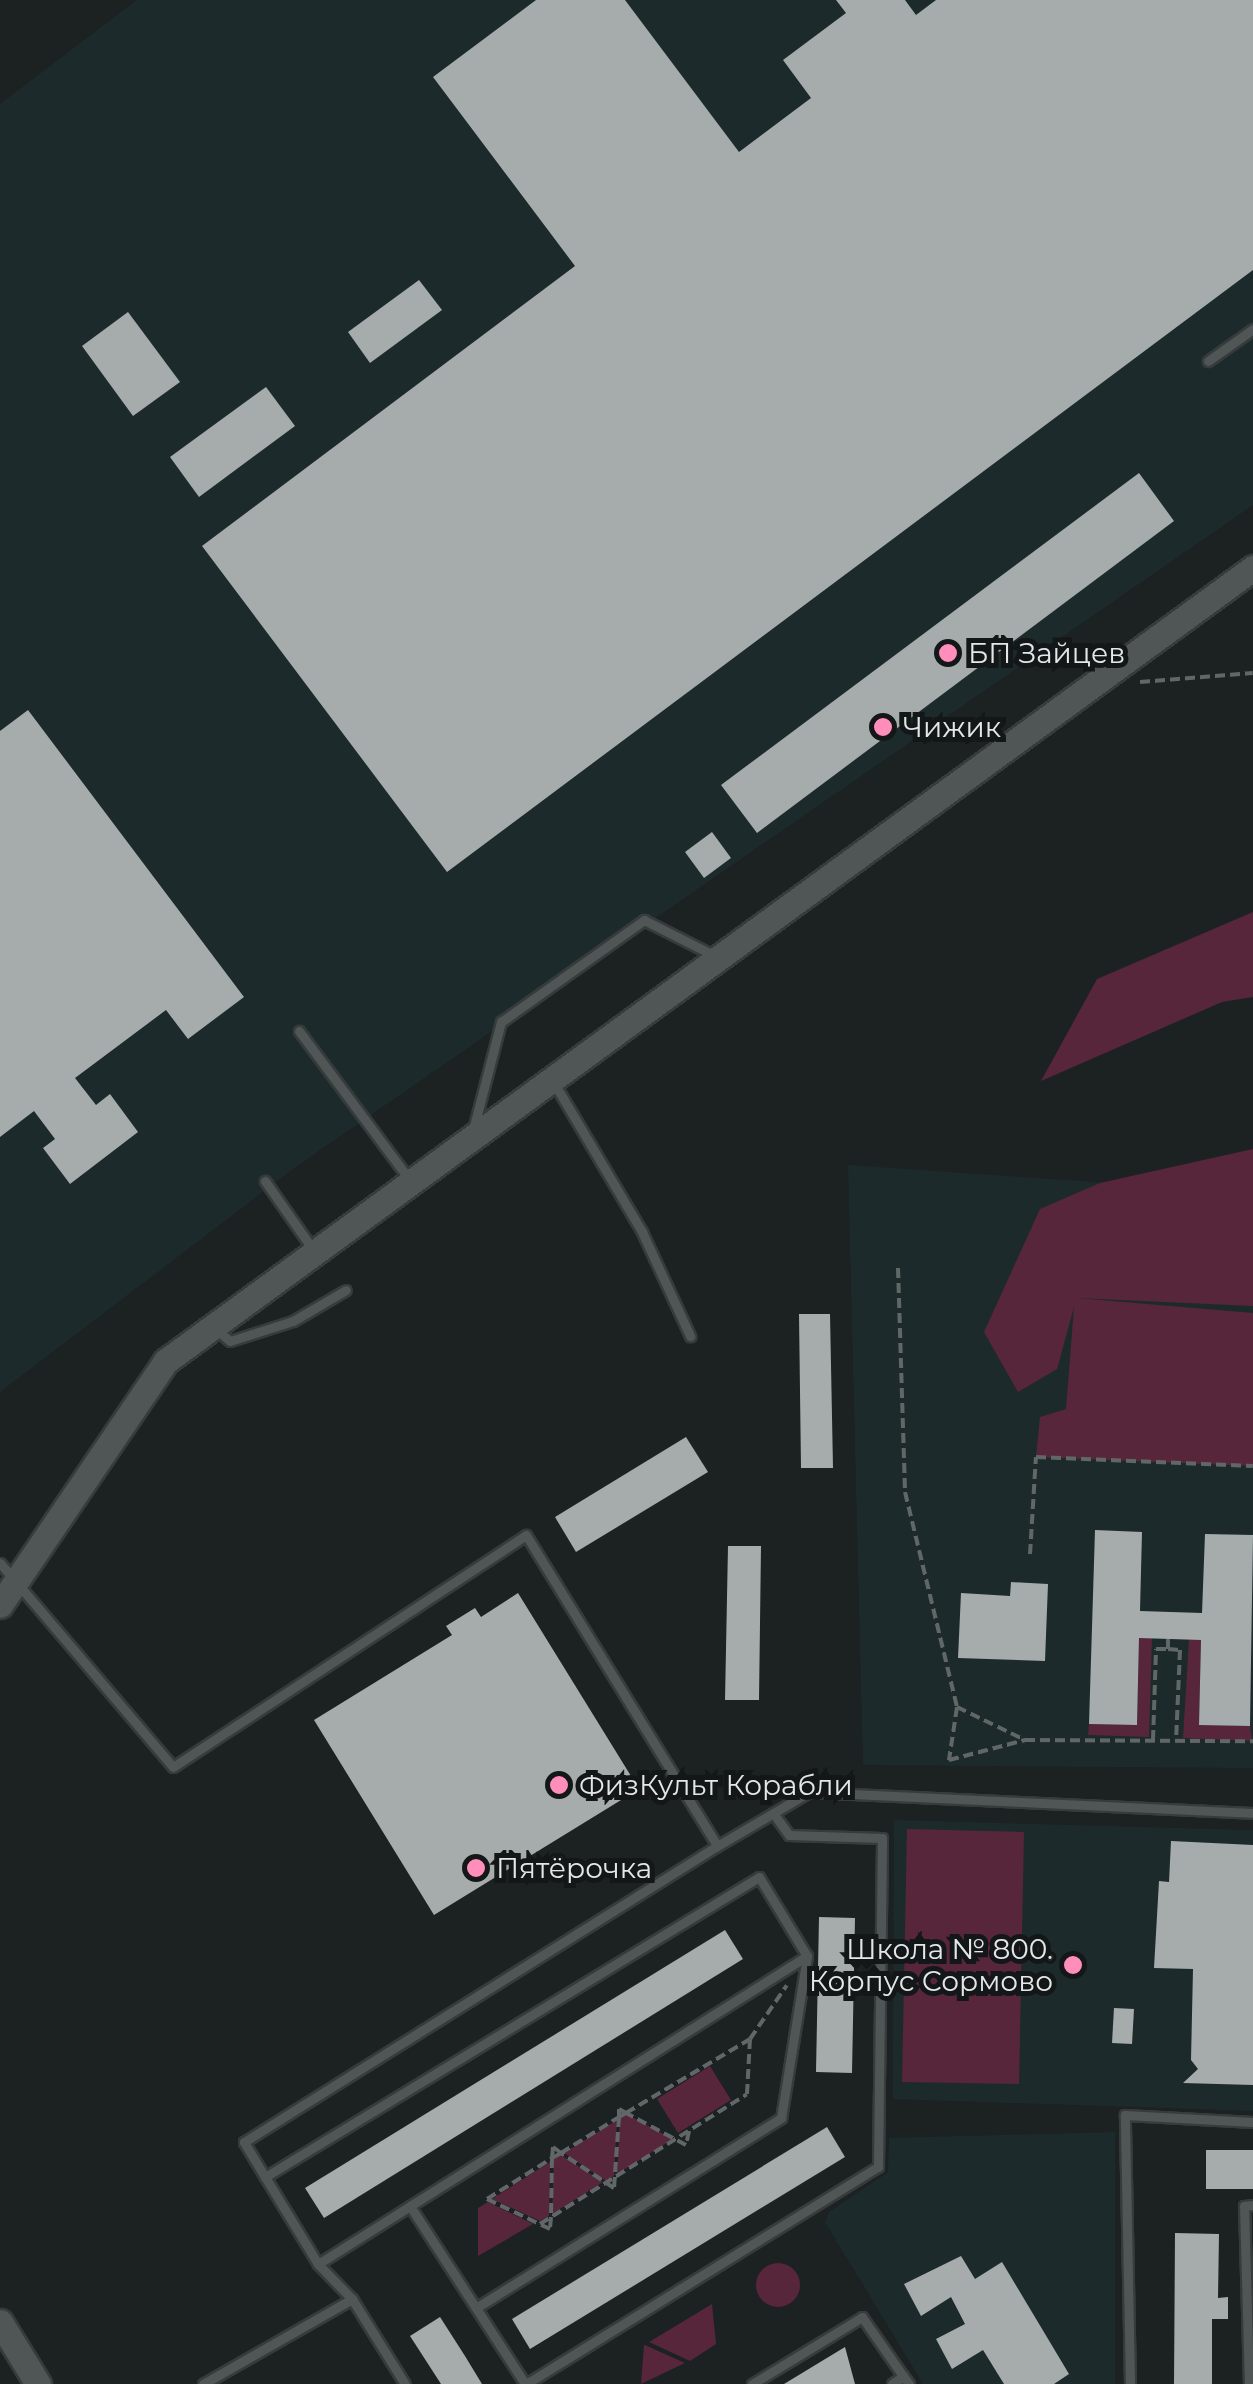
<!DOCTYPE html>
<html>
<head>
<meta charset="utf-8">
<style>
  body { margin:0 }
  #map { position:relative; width:1253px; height:2384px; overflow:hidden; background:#1c2121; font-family:Montserrat,sans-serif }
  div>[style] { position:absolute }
  .built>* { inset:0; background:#1d2a2b }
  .green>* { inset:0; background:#57263a }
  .round { border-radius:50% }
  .building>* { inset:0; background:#a6acac }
  .path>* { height:4px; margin-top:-2px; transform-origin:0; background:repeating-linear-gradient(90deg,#616666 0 10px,transparent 0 15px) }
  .roads { filter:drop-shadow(2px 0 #373b3b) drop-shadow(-2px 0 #373b3b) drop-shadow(0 2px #373b3b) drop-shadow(0 -2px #373b3b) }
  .lane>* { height:9px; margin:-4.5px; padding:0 4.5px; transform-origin:4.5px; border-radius:4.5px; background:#505656 }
  .secondary>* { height:25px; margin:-12.5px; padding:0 12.5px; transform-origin:12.5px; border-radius:12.5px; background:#505656 }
  .dots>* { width:28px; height:28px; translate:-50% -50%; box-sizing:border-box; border:5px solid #131718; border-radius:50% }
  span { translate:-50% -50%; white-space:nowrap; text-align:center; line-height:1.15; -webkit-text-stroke:10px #131718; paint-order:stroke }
  .poi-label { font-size:28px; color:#e4e7e7 }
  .left { translate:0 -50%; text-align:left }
  .right { translate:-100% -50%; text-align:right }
</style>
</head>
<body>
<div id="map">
  <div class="built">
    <i style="clip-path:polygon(137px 0,1253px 0,1253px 505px,297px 1166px,0 1392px,0 104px)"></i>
    <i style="clip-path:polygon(848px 1165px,1253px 1193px,1253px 1768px,863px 1765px)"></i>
    <i style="clip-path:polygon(894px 1820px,1253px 1830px,1253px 2111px,893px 2099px)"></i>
    <i style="clip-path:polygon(1115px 2132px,1115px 2384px,923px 2384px,825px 2222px,829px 2212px,888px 2172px,889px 2138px)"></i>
  </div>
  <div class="green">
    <i style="clip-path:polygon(1253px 912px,1253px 997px,1222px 1002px,1041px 1081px,1097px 979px)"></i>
    <i style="clip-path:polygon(1253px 1149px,1253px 1306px,1077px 1298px,1253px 1313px,1253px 1466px,1036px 1457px,1040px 1417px,1066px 1409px,1074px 1307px,1057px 1369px,1018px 1392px,984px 1332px,1040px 1209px,1100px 1183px)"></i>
    <i style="clip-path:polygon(1139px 1638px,1152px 1638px,1149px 1737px,1088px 1735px,1089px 1724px,1137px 1725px)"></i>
    <i style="clip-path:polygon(1189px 1639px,1201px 1640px,1199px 1724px,1250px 1726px,1252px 1741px,1183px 1738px)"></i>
    <i style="clip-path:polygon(907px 1829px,1024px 1832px,1019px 2084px,902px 2082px)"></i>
    <i style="clip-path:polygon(710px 2066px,731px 2100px,678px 2133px,657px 2099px)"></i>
    <i style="clip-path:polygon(626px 2114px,673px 2139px,617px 2174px,620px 2118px)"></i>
    <i style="clip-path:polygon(617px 2120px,614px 2176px,606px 2181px,564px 2153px)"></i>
    <i style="clip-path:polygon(561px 2155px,603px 2182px,552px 2214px,554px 2159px)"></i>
    <i style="clip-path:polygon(550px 2162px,549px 2216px,540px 2221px,492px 2199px)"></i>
    <i style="clip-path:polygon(488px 2202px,533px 2224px,478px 2256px,478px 2208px)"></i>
    <i class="round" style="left:756px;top:2263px;width:44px;height:44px"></i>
    <i style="clip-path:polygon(712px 2304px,716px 2344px,690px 2361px,649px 2342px)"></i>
    <i style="clip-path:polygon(644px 2345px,645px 2345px,685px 2363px,641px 2384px)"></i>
  </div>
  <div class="building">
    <i style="clip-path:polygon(536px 0,625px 0,739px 152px,811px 98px,783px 60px,846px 13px,836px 0,905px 0,916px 15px,936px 0,1253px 0,1253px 270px,447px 872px,202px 546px,575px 266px,433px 77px)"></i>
    <i style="clip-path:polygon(419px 280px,442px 310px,370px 363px,348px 332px)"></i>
    <i style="clip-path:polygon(128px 312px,180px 382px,133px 416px,82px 346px)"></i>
    <i style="clip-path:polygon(266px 387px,295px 426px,199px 497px,170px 457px)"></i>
    <i style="clip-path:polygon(1139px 473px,1174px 521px,757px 833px,721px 785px)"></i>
    <i style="clip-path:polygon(28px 710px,244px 997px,188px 1039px,166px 1010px,75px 1078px,96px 1105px,110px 1094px,138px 1132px,70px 1184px,43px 1148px,55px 1139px,34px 1111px,0 1137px,0 731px)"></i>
    <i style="clip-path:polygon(712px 832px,731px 858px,704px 878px,685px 852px)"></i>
    <i style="clip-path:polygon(799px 1314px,830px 1314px,833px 1468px,801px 1468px)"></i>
    <i style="clip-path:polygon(686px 1437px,708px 1472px,576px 1552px,555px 1517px)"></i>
    <i style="clip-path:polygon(1095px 1530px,1142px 1532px,1140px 1611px,1202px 1613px,1205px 1534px,1253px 1535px,1250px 1726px,1199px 1725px,1201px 1640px,1139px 1638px,1137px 1725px,1089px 1724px)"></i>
    <i style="clip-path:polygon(728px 1546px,761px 1546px,759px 1700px,725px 1700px)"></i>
    <i style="clip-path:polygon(1011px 1582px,1048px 1584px,1045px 1661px,958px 1658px,961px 1593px,1010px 1596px)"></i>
    <i style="clip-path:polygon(518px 1593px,639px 1789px,434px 1915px,314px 1720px,452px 1635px,446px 1626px,475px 1608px,481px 1617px)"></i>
    <i style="clip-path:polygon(1171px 1841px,1253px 1845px,1253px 2085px,1183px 2083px,1198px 2069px,1191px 2060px,1193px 1969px,1154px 1968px,1159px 1881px,1169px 1882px)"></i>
    <i style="clip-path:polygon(819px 1917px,855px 1918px,852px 2073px,816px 2072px)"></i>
    <i style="clip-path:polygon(725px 1930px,743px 1959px,324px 2218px,305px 2188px)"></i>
    <i style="clip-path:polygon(1114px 2008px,1134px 2009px,1132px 2044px,1112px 2043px)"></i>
    <i style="clip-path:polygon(827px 2127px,845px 2157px,530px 2349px,512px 2319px)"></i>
    <i style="clip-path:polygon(1206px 2150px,1253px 2150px,1253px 2189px,1206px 2189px)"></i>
    <i style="clip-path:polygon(1175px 2233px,1219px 2234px,1218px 2298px,1228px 2297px,1228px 2319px,1212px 2319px,1212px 2384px,1174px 2384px)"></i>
    <i style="clip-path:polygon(961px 2256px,975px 2279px,1002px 2262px,1069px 2374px,1054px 2384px,1004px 2384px,983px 2350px,952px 2369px,936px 2339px,965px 2324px,951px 2297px,921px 2316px,904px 2284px)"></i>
    <i style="clip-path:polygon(440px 2317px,465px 2356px,482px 2384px,441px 2384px,410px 2336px)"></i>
    <i style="clip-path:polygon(845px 2347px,855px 2384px,784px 2384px)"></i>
  </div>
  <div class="path">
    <i style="left:1140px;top:682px;width:113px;rotate:-4.6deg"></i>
    <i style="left:898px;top:1268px;width:224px;rotate:88.2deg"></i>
    <i style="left:905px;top:1492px;width:221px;rotate:76.4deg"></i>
    <i style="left:957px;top:1707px;width:54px;rotate:98.6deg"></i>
    <i style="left:949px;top:1760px;width:79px;rotate:-14.7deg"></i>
    <i style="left:1025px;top:1740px;width:228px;rotate:0.3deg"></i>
    <i style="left:1030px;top:1554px;width:97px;rotate:-86.5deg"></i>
    <i style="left:1036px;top:1457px;width:217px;rotate:2.4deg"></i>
    <i style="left:1168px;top:1649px;width:12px;rotate:5deg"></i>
    <i style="left:1180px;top:1650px;width:90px;rotate:92.5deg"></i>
    <i style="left:957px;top:1707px;width:76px;rotate:25.9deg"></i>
    <i style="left:1153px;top:1740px;width:91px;rotate:-88.1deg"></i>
    <i style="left:1156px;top:1649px;width:12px"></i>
    <i style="left:1168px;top:1649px;width:10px;rotate:-90deg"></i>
    <i style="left:689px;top:2131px;width:14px;rotate:102deg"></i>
    <i style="left:686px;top:2145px;width:68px;rotate:-151.9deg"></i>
    <i style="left:626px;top:2113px;width:8px;rotate:-150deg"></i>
    <i style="left:619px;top:2109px;width:8px;rotate:90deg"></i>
    <i style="left:619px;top:2117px;width:71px;rotate:94deg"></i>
    <i style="left:614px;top:2188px;width:64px;rotate:-146.6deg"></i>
    <i style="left:561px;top:2153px;width:10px;rotate:-143deg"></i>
    <i style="left:553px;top:2147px;width:11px;rotate:95deg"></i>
    <i style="left:552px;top:2158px;width:59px;rotate:91deg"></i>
    <i style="left:551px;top:2217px;width:12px;rotate:95deg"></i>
    <i style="left:550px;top:2229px;width:70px;rotate:-154.5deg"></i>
    <i style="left:487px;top:2199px;width:77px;rotate:-32.2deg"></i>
    <i style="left:552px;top:2158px;width:10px;rotate:-29deg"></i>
    <i style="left:561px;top:2153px;width:68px;rotate:-31.8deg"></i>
    <i style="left:619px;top:2117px;width:8px;rotate:-30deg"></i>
    <i style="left:626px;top:2113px;width:144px;rotate:-30.8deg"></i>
    <i style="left:750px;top:2039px;width:65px;rotate:-55.6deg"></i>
    <i style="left:540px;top:2224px;width:244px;rotate:-32.1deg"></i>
    <i style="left:747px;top:2094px;width:55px;rotate:-86.9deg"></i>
  </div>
  <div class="roads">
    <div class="lane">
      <i style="left:1208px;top:361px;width:55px;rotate:-35.4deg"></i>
      <i style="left:299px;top:1031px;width:188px;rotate:53.4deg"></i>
      <i style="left:554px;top:1083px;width:173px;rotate:59.4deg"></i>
      <i style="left:642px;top:1232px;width:115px;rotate:65.2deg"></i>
      <i style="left:473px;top:1130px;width:112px;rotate:-75.5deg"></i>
      <i style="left:501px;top:1022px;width:176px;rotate:-35.5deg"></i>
      <i style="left:644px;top:920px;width:77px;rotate:26.9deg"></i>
      <i style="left:265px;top:1181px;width:82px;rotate:55deg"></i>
      <i style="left:216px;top:1329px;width:18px;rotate:41deg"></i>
      <i style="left:230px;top:1341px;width:66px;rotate:-17.6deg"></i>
      <i style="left:293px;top:1321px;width:61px;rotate:-30.3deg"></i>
      <i style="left:0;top:1563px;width:267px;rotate:49.7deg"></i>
      <i style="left:173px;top:1767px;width:422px;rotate:-33.3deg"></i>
      <i style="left:526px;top:1535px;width:365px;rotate:58.4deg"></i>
      <i style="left:717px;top:1846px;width:107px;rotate:-30.4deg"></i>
      <i style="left:809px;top:1792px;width:444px;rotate:2.7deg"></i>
      <i style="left:265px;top:2177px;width:41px;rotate:-121deg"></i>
      <i style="left:244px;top:2142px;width:558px;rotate:-32.04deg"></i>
      <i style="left:410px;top:2206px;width:212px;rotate:57.1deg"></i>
      <i style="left:318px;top:2264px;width:102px;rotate:-121.3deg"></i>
      <i style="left:265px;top:2177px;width:578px;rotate:-31.27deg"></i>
      <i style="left:759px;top:1877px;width:92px;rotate:58.7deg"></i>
      <i style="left:807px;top:1956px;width:164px;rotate:99.1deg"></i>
      <i style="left:781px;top:2118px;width:359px;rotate:148.1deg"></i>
      <i style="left:352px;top:2299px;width:100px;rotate:58.1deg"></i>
      <i style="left:203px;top:2384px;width:172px;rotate:-29.7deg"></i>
      <i style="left:352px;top:2299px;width:49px;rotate:-134.2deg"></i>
      <i style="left:318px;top:2264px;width:578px;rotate:-32.21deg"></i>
      <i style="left:526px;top:2384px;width:414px;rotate:-31.7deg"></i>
      <i style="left:878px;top:2167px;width:329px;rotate:-89.3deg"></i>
      <i style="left:882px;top:1838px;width:93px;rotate:-178.2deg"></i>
      <i style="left:789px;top:1835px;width:27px;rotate:-126deg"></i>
      <i style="left:752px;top:2384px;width:129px;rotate:-31.3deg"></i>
      <i style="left:862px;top:2317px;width:72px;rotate:55.2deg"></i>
      <i style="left:892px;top:2384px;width:14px;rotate:-36deg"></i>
      <i style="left:903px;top:2376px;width:10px;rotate:53deg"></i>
      <i style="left:1130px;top:2384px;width:269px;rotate:-91.1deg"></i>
      <i style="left:1125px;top:2115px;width:128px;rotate:3.1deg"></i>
      <i style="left:1249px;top:2384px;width:178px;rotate:-91.6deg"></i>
      <i style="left:1244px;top:2206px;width:9px;rotate:-6deg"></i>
    </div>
    <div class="secondary">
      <i style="left:0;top:1605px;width:295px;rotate:-55.8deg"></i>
      <i style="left:166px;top:1361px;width:1346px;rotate:-36.11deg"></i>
      <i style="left:0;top:2322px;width:73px;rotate:58.5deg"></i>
    </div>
  </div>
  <div class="dots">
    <i style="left:948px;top:653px;background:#ff8eba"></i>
    <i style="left:883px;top:727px;background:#ff8eba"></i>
    <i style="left:559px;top:1785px;background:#ff8eba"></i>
    <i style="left:476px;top:1868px;background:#ff8eba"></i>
    <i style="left:1073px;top:1965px;background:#ff8eba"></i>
  </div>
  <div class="poi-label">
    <span class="left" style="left:968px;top:653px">БП Зайцев</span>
    <span class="left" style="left:903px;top:727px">Чижик</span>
    <span class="left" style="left:579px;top:1785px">ФизКульт Корабли</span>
    <span class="left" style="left:496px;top:1868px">Пятёрочка</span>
    <span class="right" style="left:1053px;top:1965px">Школа № 800.<br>Корпус Сормово</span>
  </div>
</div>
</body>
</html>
